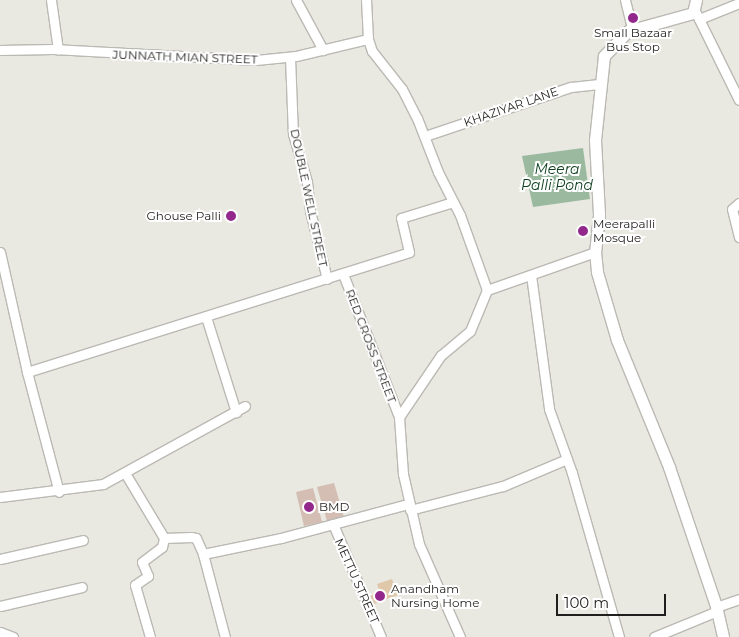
<!DOCTYPE html>
<html>
<head>
<meta charset="utf-8">
<style>
  body { margin:0 }
  #map { position:relative; width:739px; height:637px; overflow:hidden; background:#e9e8e1; font-family:Montserrat,sans-serif }
  div>[style] { position:absolute }
  .green>* { inset:0; background:#d4bdb2 }
  .water>* { inset:0; background:#9ab99f }
  .building>* { inset:0; background:#dfc7a9 }
  .roads { filter:drop-shadow(1px 0 #bbb9b3) drop-shadow(-1px 0 #bbb9b3) drop-shadow(0 1px #bbb9b3) drop-shadow(0 -1px #bbb9b3) }
  .minor>* { height:9px; margin:-4.5px; padding:0 4.5px; transform-origin:4.5px; border-radius:4.5px; background:#fff }
  .tertiary>* { height:11px; margin:-5.5px; padding:0 5.5px; transform-origin:5.5px; border-radius:5.5px; background:#fff }
  .dots>* { width:14px; height:14px; translate:-50% -50%; box-sizing:border-box; border:2px solid #fff; border-radius:50% }
  span { translate:-50% -50%; white-space:nowrap; text-align:center; line-height:1.15; -webkit-text-stroke:4px #fff; paint-order:stroke }
  .poi-label { font-size:12px; color:#201f1d }
  .right { translate:-100% -50%; text-align:right }
  .left { translate:0 -50%; text-align:left }
  .street-label { font-size:12px; color:#201f1d }
  .water-label { font-size:14px; color:#0f411f; font-style:italic }
  .scale { position:absolute; left:556px; top:594px; width:110px; height:22px; box-sizing:border-box; border:2px solid #201f1d; border-top:0; padding-left:6px; font-size:15px; line-height:18px; white-space:nowrap; color:#201f1d; -webkit-text-stroke:4px #fff; paint-order:stroke }
</style>
</head>
<body>
<div id="map">
  <div class="green">
    <i style="clip-path:polygon(334px 483px,344px 517px,327px 521px,317px 487px)"></i>
    <i style="clip-path:polygon(313px 488px,322px 522px,304px 526px,296px 492px)"></i>
  </div>
  <div class="water">
    <i style="clip-path:polygon(583px 148px,590px 199px,533px 207px,522px 156px)"></i>
  </div>
  <div class="building">
    <i style="clip-path:polygon(392px 579px,398px 595px,374px 604px,370px 596px,380px 592px,377px 584px)"></i>
  </div>
  <div class="roads">
    <div class="minor">
      <i style="left:51px;top:0;width:50px;rotate:82deg"></i>
      <i style="left:296px;top:0;width:57px;rotate:61.6deg"></i>
      <i style="left:366px;top:0;width:39px;rotate:87deg"></i>
      <i style="left:368px;top:39px;width:13px;rotate:72deg"></i>
      <i style="left:372px;top:51px;width:48px;rotate:51.7deg"></i>
      <i style="left:402px;top:89px;width:33px;rotate:63deg"></i>
      <i style="left:417px;top:118px;width:58px;rotate:68.7deg"></i>
      <i style="left:438px;top:172px;width:48px;rotate:62.9deg"></i>
      <i style="left:460px;top:215px;width:80px;rotate:70.2deg"></i>
      <i style="left:487px;top:290px;width:44px;rotate:112.5deg"></i>
      <i style="left:470px;top:331px;width:38px;rotate:140deg"></i>
      <i style="left:441px;top:355px;width:75px;rotate:124.1deg"></i>
      <i style="left:625px;top:0;width:30px;rotate:76deg"></i>
      <i style="left:695px;top:11px;width:99px;rotate:63.7deg"></i>
      <i style="left:699px;top:19px;width:43px;rotate:-21.8deg"></i>
      <i style="left:0;top:50px;width:53px;rotate:-1.1deg"></i>
      <i style="left:53px;top:49px;width:203px;rotate:3.1deg"></i>
      <i style="left:256px;top:60px;width:40px;rotate:-5.7deg"></i>
      <i style="left:296px;top:56px;width:74px;rotate:-13.3deg"></i>
      <i style="left:290px;top:57px;width:77px;rotate:87.8deg"></i>
      <i style="left:293px;top:134px;width:50px;rotate:73.7deg"></i>
      <i style="left:307px;top:182px;width:29px;rotate:84deg"></i>
      <i style="left:310px;top:211px;width:70px;rotate:76deg"></i>
      <i style="left:425px;top:136px;width:154px;rotate:-18.6deg"></i>
      <i style="left:571px;top:87px;width:28px;rotate:-6deg"></i>
      <i style="left:739px;top:203px;width:9px;rotate:139deg"></i>
      <i style="left:732px;top:209px;width:29px;rotate:76deg"></i>
      <i style="left:0;top:252px;width:123px;rotate:77.3deg"></i>
      <i style="left:27px;top:372px;width:124px;rotate:75.1deg"></i>
      <i style="left:343px;top:274px;width:154px;rotate:68.6deg"></i>
      <i style="left:399px;top:417px;width:57px;rotate:86deg"></i>
      <i style="left:403px;top:474px;width:72px;rotate:77.1deg"></i>
      <i style="left:419px;top:544px;width:102px;rotate:66.2deg"></i>
      <i style="left:531px;top:275px;width:135px;rotate:82.3deg"></i>
      <i style="left:549px;top:409px;width:68px;rotate:70.2deg"></i>
      <i style="left:572px;top:473px;width:171px;rotate:74deg"></i>
      <i style="left:487px;top:290px;width:114px;rotate:-19.4deg"></i>
      <i style="left:206px;top:317px;width:100px;rotate:72.5deg"></i>
      <i style="left:27px;top:372px;width:400px;rotate:-17.4deg"></i>
      <i style="left:409px;top:252px;width:35px;rotate:-103deg"></i>
      <i style="left:401px;top:218px;width:54px;rotate:-17.1deg"></i>
      <i style="left:125px;top:473px;width:76px;rotate:59deg"></i>
      <i style="left:0;top:497px;width:104px;rotate:-7.2deg"></i>
      <i style="left:103px;top:484px;width:162px;rotate:-28.8deg"></i>
      <i style="left:410px;top:510px;width:96px;rotate:-14.5deg"></i>
      <i style="left:503px;top:486px;width:69px;rotate:-22.9deg"></i>
      <i style="left:333px;top:524px;width:123px;rotate:67deg"></i>
      <i style="left:203px;top:554px;width:80px;rotate:-11.6deg"></i>
      <i style="left:281px;top:538px;width:131px;rotate:-15deg"></i>
      <i style="left:0;top:559px;width:85px;rotate:-12.9deg"></i>
      <i style="left:0;top:606px;width:84px;rotate:-13deg"></i>
      <i style="left:716px;top:607px;width:24px;rotate:-19deg"></i>
      <i style="left:0;top:632px;width:14px;rotate:21deg"></i>
      <i style="left:150px;top:637px;width:54px;rotate:-106.1deg"></i>
      <i style="left:135px;top:585px;width:16px;rotate:-35deg"></i>
      <i style="left:148px;top:576px;width:15px;rotate:-113deg"></i>
      <i style="left:142px;top:562px;width:25px;rotate:-37deg"></i>
      <i style="left:162px;top:547px;width:9px;rotate:-77deg"></i>
      <i style="left:164px;top:538px;width:27px;rotate:-2deg"></i>
      <i style="left:191px;top:537px;width:5px;rotate:11deg"></i>
      <i style="left:196px;top:538px;width:17px;rotate:66deg"></i>
      <i style="left:203px;top:554px;width:86px;rotate:75.2deg"></i>
      <i style="left:654px;top:637px;width:68px;rotate:-22.4deg"></i>
    </div>
    <div class="tertiary">
      <i style="left:696px;top:0;width:13px;rotate:103deg"></i>
      <i style="left:693px;top:13px;width:67px;rotate:164.5deg"></i>
      <i style="left:628px;top:31px;width:35px;rotate:134deg"></i>
      <i style="left:604px;top:56px;width:84px;rotate:96.1deg"></i>
      <i style="left:595px;top:140px;width:75px;rotate:86.9deg"></i>
      <i style="left:599px;top:215px;width:37px;rotate:96deg"></i>
      <i style="left:595px;top:252px;width:20px;rotate:84deg"></i>
      <i style="left:597px;top:272px;width:71px;rotate:73.6deg"></i>
      <i style="left:617px;top:340px;width:137px;rotate:67.7deg"></i>
      <i style="left:669px;top:467px;width:147px;rotate:71.3deg"></i>
      <i style="left:716px;top:606px;width:32px;rotate:77deg"></i>
    </div>
  </div>
  <div class="dots">
    <i style="left:633px;top:18px;background:#92288b"></i>
    <i style="left:231px;top:216px;background:#92288b"></i>
    <i style="left:583px;top:231px;background:#92288b"></i>
    <i style="left:309px;top:507px;background:#92288b"></i>
    <i style="left:380px;top:596px;background:#92288b"></i>
  </div>
  <div class="poi-label">
    <span style="left:633px;top:40px">Small Bazaar<br>Bus Stop</span>
    <span class="right" style="left:221px;top:216px">Ghouse Palli</span>
    <span class="left" style="left:593px;top:231px">Meerapalli<br>Mosque</span>
    <span class="left" style="left:319px;top:507px">BMD</span>
    <span class="left" style="left:391px;top:596px">Anandham<br>Nursing Home</span>
  </div>
  <div class="street-label">
    <span style="left:185px;top:57px;rotate:2deg">JUNNATH MIAN STREET</span>
    <span style="left:511px;top:107px;rotate:-19deg">KHAZIYAR LANE</span>
    <span style="left:309px;top:198px;rotate:78deg">DOUBLE WELL STREET</span>
    <span style="left:371px;top:346px;rotate:69deg">RED CROSS STREET</span>
    <span style="left:357px;top:581px;rotate:66deg">METTU STREET</span>
  </div>
  <div class="water-label">
    <span style="left:557px;top:177px">Meera<br>Palli Pond</span>
  </div>
  <div class="scale">100 m</div>
</div>
</body>
</html>
